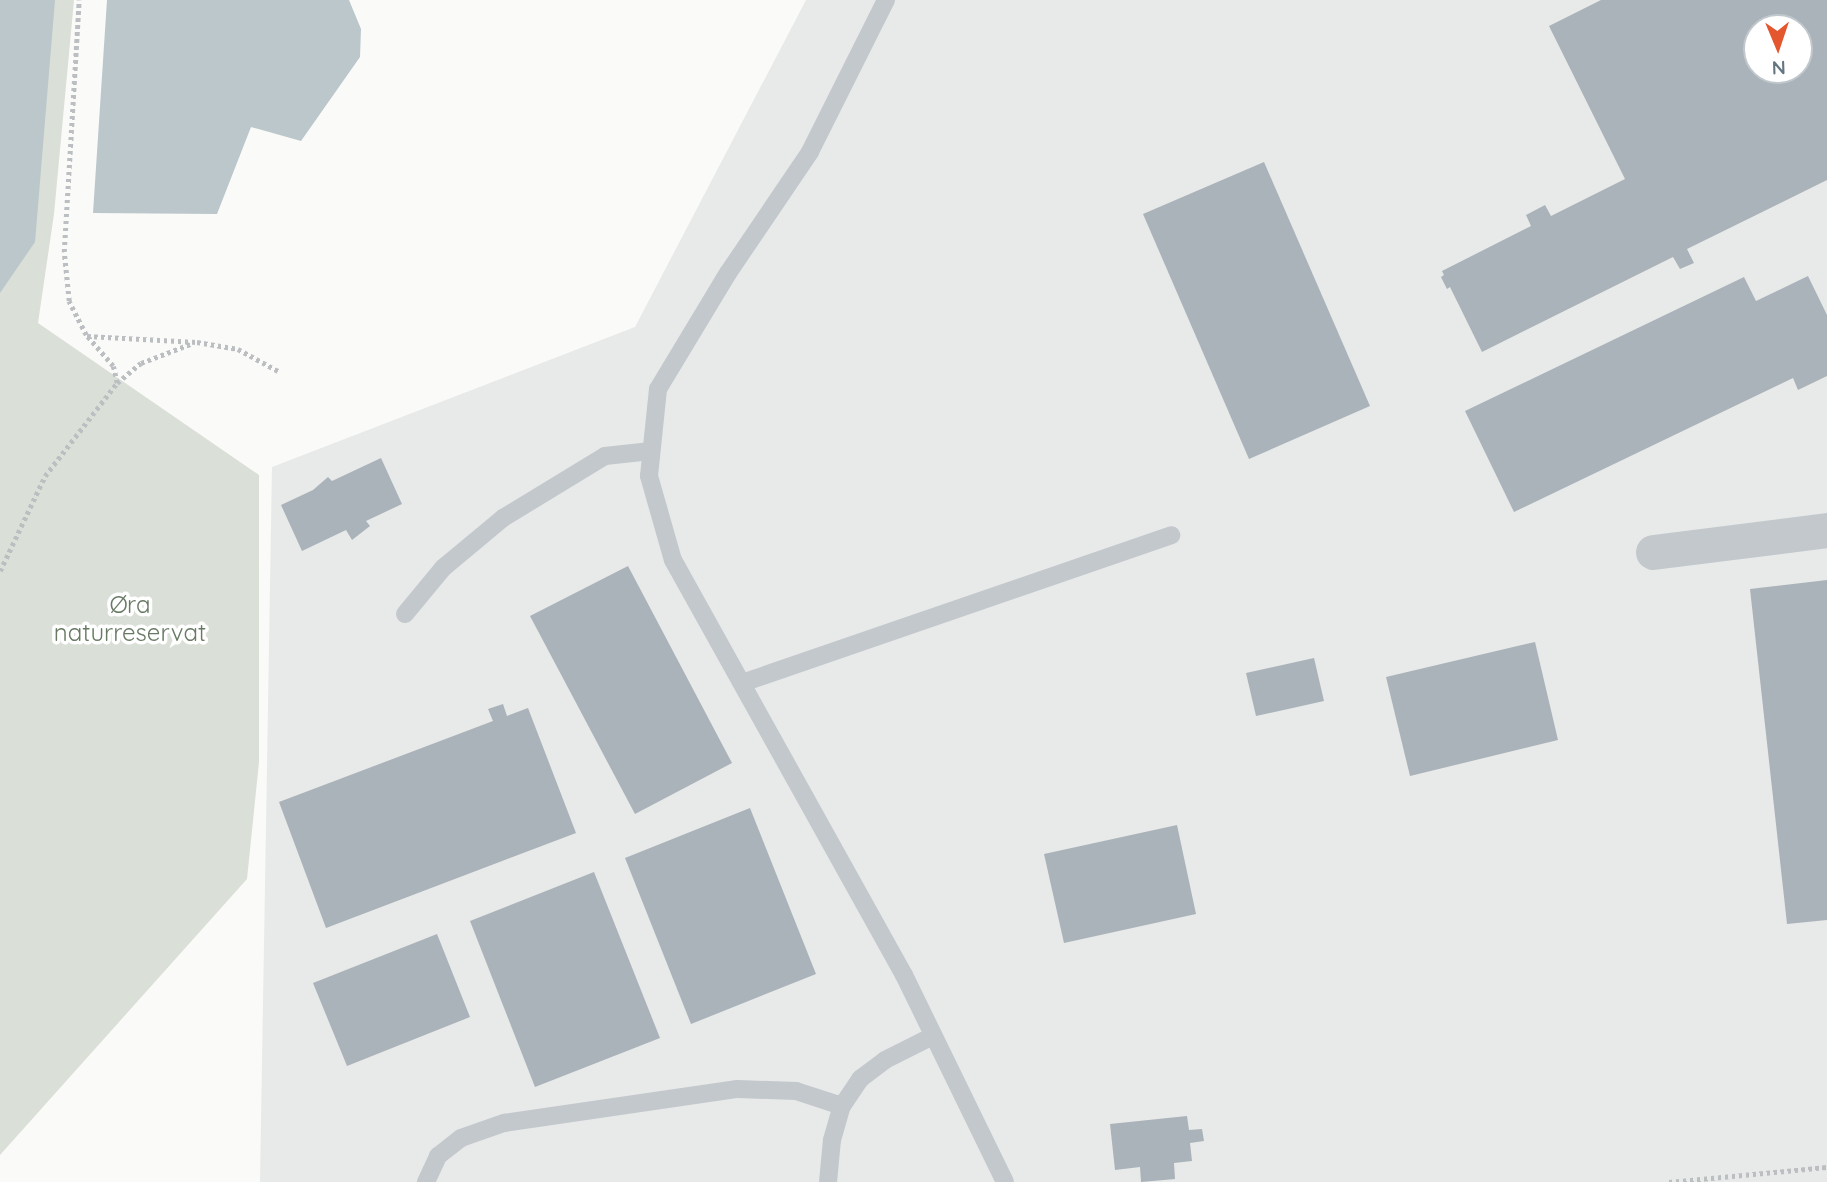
<!DOCTYPE html>
<html>
<head>
<meta charset="utf-8">
<style>
  body { margin:0 }
  #map { position:relative; width:1827px; height:1182px; overflow:hidden; background:#fafaf8; font-family:Quicksand,sans-serif }
  div>[style] { position:absolute }
  .built>* { inset:0; background:#e8e9e9 }
  .green>* { inset:0; background:#dadfd7 }
  .water>* { inset:0; background:#bbc7cb }
  .building>* { inset:0; background:#aab3b9 }
  .path>* { height:4.5px; margin-top:-2.25px; transform-origin:0; background:repeating-linear-gradient(90deg,#bbbfc2 0 3.5px,transparent 0 7px) }
  .lane>* { height:18px; margin:-9px; padding:0 9px; transform-origin:9px; border-radius:9px; background:#c3c8cc }
  .street>* { height:35px; margin:-17.5px; padding:0 17.5px; transform-origin:17.5px; border-radius:17.5px; background:#c3c8cc }
  span { translate:-50% -50%; white-space:nowrap; text-align:center; line-height:1.15; -webkit-text-stroke:7px #fff; paint-order:stroke }
  .park-label { font-size:24px; color:#687a64 }
  .north { position:absolute; left:1743px; top:14px; width:70px; height:70px; box-sizing:border-box; background:#fff; border:2px solid #c1c8cd; border-radius:50%; rotate:178deg; font-size:19px; font-weight:700; line-height:28px; text-align:center; color:#657683 }
  .north::after { content:''; display:block; margin:auto; width:24px; height:32px; background:#e4572e; clip-path:polygon(50% 0,100% 100%,50% 72%,0 100%) }
</style>
</head>
<body>
<div id="map">
  <div class="built">
    <i style="clip-path:polygon(evenodd,806px 0,1827px 0,1827px 1182px,260px 1182px,272px 467px,635px 327px,806px 0,1757px 28px,1799px 28px,1799px 70px,1757px 70px,1757px 28px)"></i>
  </div>
  <div class="green">
    <i style="clip-path:polygon(0 0,74px 0,54px 214px,38px 323px,259px 475px,259px 762px,247px 879px,0 1155px)"></i>
  </div>
  <div class="water">
    <i style="clip-path:polygon(0 0,55px 0,35px 242px,0 293px)"></i>
    <i style="clip-path:polygon(107px 0,349px 0,361px 29px,360px 57px,301px 141px,251px 127px,217px 214px,93px 213px)"></i>
  </div>
  <div class="building">
    <i style="clip-path:polygon(evenodd,1601px 0,1827px 0,1827px 180px,1687px 249px,1694px 263px,1680px 269px,1673px 257px,1482px 352px,1450px 287px,1447px 289px,1441px 277px,1444px 275px,1442px 271px,1531px 226px,1526px 215px,1545px 205px,1551px 216px,1625px 179px,1549px 26px,1601px 0,1757px 28px,1799px 28px,1799px 70px,1757px 70px,1757px 28px)"></i>
    <i style="clip-path:polygon(1264px 162px,1370px 406px,1249px 459px,1143px 214px)"></i>
    <i style="clip-path:polygon(1808px 276px,1827px 315px,1827px 376px,1798px 390px,1793px 378px,1514px 512px,1465px 411px,1744px 277px,1756px 301px)"></i>
    <i style="clip-path:polygon(381px 458px,402px 504px,366px 521px,370px 526px,352px 540px,346px 530px,302px 551px,281px 505px,313px 490px,328px 477px,332px 481px)"></i>
    <i style="clip-path:polygon(628px 566px,732px 763px,635px 814px,530px 616px)"></i>
    <i style="clip-path:polygon(1827px 580px,1827px 920px,1787px 924px,1750px 589px)"></i>
    <i style="clip-path:polygon(1535px 642px,1558px 740px,1410px 776px,1386px 677px)"></i>
    <i style="clip-path:polygon(1314px 658px,1324px 701px,1256px 716px,1246px 673px)"></i>
    <i style="clip-path:polygon(503px 704px,507px 716px,528px 708px,576px 833px,326px 928px,279px 802px,493px 721px,488px 709px)"></i>
    <i style="clip-path:polygon(750px 808px,816px 974px,691px 1024px,625px 858px)"></i>
    <i style="clip-path:polygon(1177px 825px,1196px 914px,1064px 943px,1044px 854px)"></i>
    <i style="clip-path:polygon(594px 872px,660px 1038px,535px 1087px,470px 921px)"></i>
    <i style="clip-path:polygon(437px 934px,470px 1017px,347px 1066px,313px 983px)"></i>
    <i style="clip-path:polygon(1187px 1116px,1189px 1130px,1202px 1129px,1204px 1141px,1190px 1143px,1192px 1161px,1174px 1163px,1175px 1179px,1141px 1182px,1140px 1167px,1115px 1170px,1110px 1124px)"></i>
  </div>
  <div class="path">
    <i style="left:87px;top:336px;width:110px;rotate:3.1deg"></i>
    <i style="left:197px;top:342px;width:42px;rotate:9.7deg"></i>
    <i style="left:238px;top:349px;width:48px;rotate:28.7deg"></i>
    <i style="left:117px;top:383px;width:31px;rotate:-40deg"></i>
    <i style="left:141px;top:363px;width:56px;rotate:-21deg"></i>
    <i style="left:0;top:571px;width:105px;rotate:-64.7deg"></i>
    <i style="left:45px;top:476px;width:118px;rotate:-52.3deg"></i>
    <i style="left:117px;top:383px;width:17px;rotate:-103deg"></i>
    <i style="left:113px;top:366px;width:41px;rotate:-131.1deg"></i>
    <i style="left:86px;top:335px;width:38px;rotate:-117deg"></i>
    <i style="left:69px;top:301px;width:49px;rotate:-95.8deg"></i>
    <i style="left:64px;top:252px;width:252px;rotate:-86.6deg"></i>
    <i style="left:1669px;top:1182px;width:159px;rotate:-5.4deg"></i>
  </div>
  <div class="lane">
    <i style="left:886px;top:0;width:170px;rotate:116.6deg"></i>
    <i style="left:810px;top:152px;width:146px;rotate:124.1deg"></i>
    <i style="left:728px;top:273px;width:135px;rotate:121.1deg"></i>
    <i style="left:658px;top:389px;width:87px;rotate:95.9deg"></i>
    <i style="left:649px;top:476px;width:87px;rotate:74.1deg"></i>
    <i style="left:673px;top:560px;width:475px;rotate:60.9deg"></i>
    <i style="left:904px;top:975px;width:230px;rotate:64deg"></i>
    <i style="left:405px;top:614px;width:60px;rotate:-50.4deg"></i>
    <i style="left:443px;top:568px;width:78px;rotate:-39.8deg"></i>
    <i style="left:503px;top:518px;width:119px;rotate:-31.3deg"></i>
    <i style="left:605px;top:456px;width:46px;rotate:-6.2deg"></i>
    <i style="left:742px;top:683px;width:454px;rotate:-19deg"></i>
    <i style="left:426px;top:1182px;width:29px;rotate:-65deg"></i>
    <i style="left:438px;top:1156px;width:29px;rotate:-38deg"></i>
    <i style="left:461px;top:1138px;width:46px;rotate:-19.2deg"></i>
    <i style="left:504px;top:1123px;width:236px;rotate:-8.3deg"></i>
    <i style="left:738px;top:1089px;width:58px;rotate:2deg"></i>
    <i style="left:796px;top:1091px;width:48px;rotate:18.1deg"></i>
    <i style="left:828px;top:1182px;width:42px;rotate:-84.6deg"></i>
    <i style="left:832px;top:1140px;width:35px;rotate:-74deg"></i>
    <i style="left:842px;top:1106px;width:32px;rotate:-56deg"></i>
    <i style="left:860px;top:1079px;width:31px;rotate:-37deg"></i>
    <i style="left:885px;top:1060px;width:54px;rotate:-26.6deg"></i>
  </div>
  <div class="street">
    <i style="left:1653px;top:552px;width:175px;rotate:-7.2deg"></i>
  </div>
  <div class="park-label">
    <span style="left:130px;top:619px">Øra<br>naturreservat</span>
  </div>
  <div class="north">N</div>
</div>
</body>
</html>
